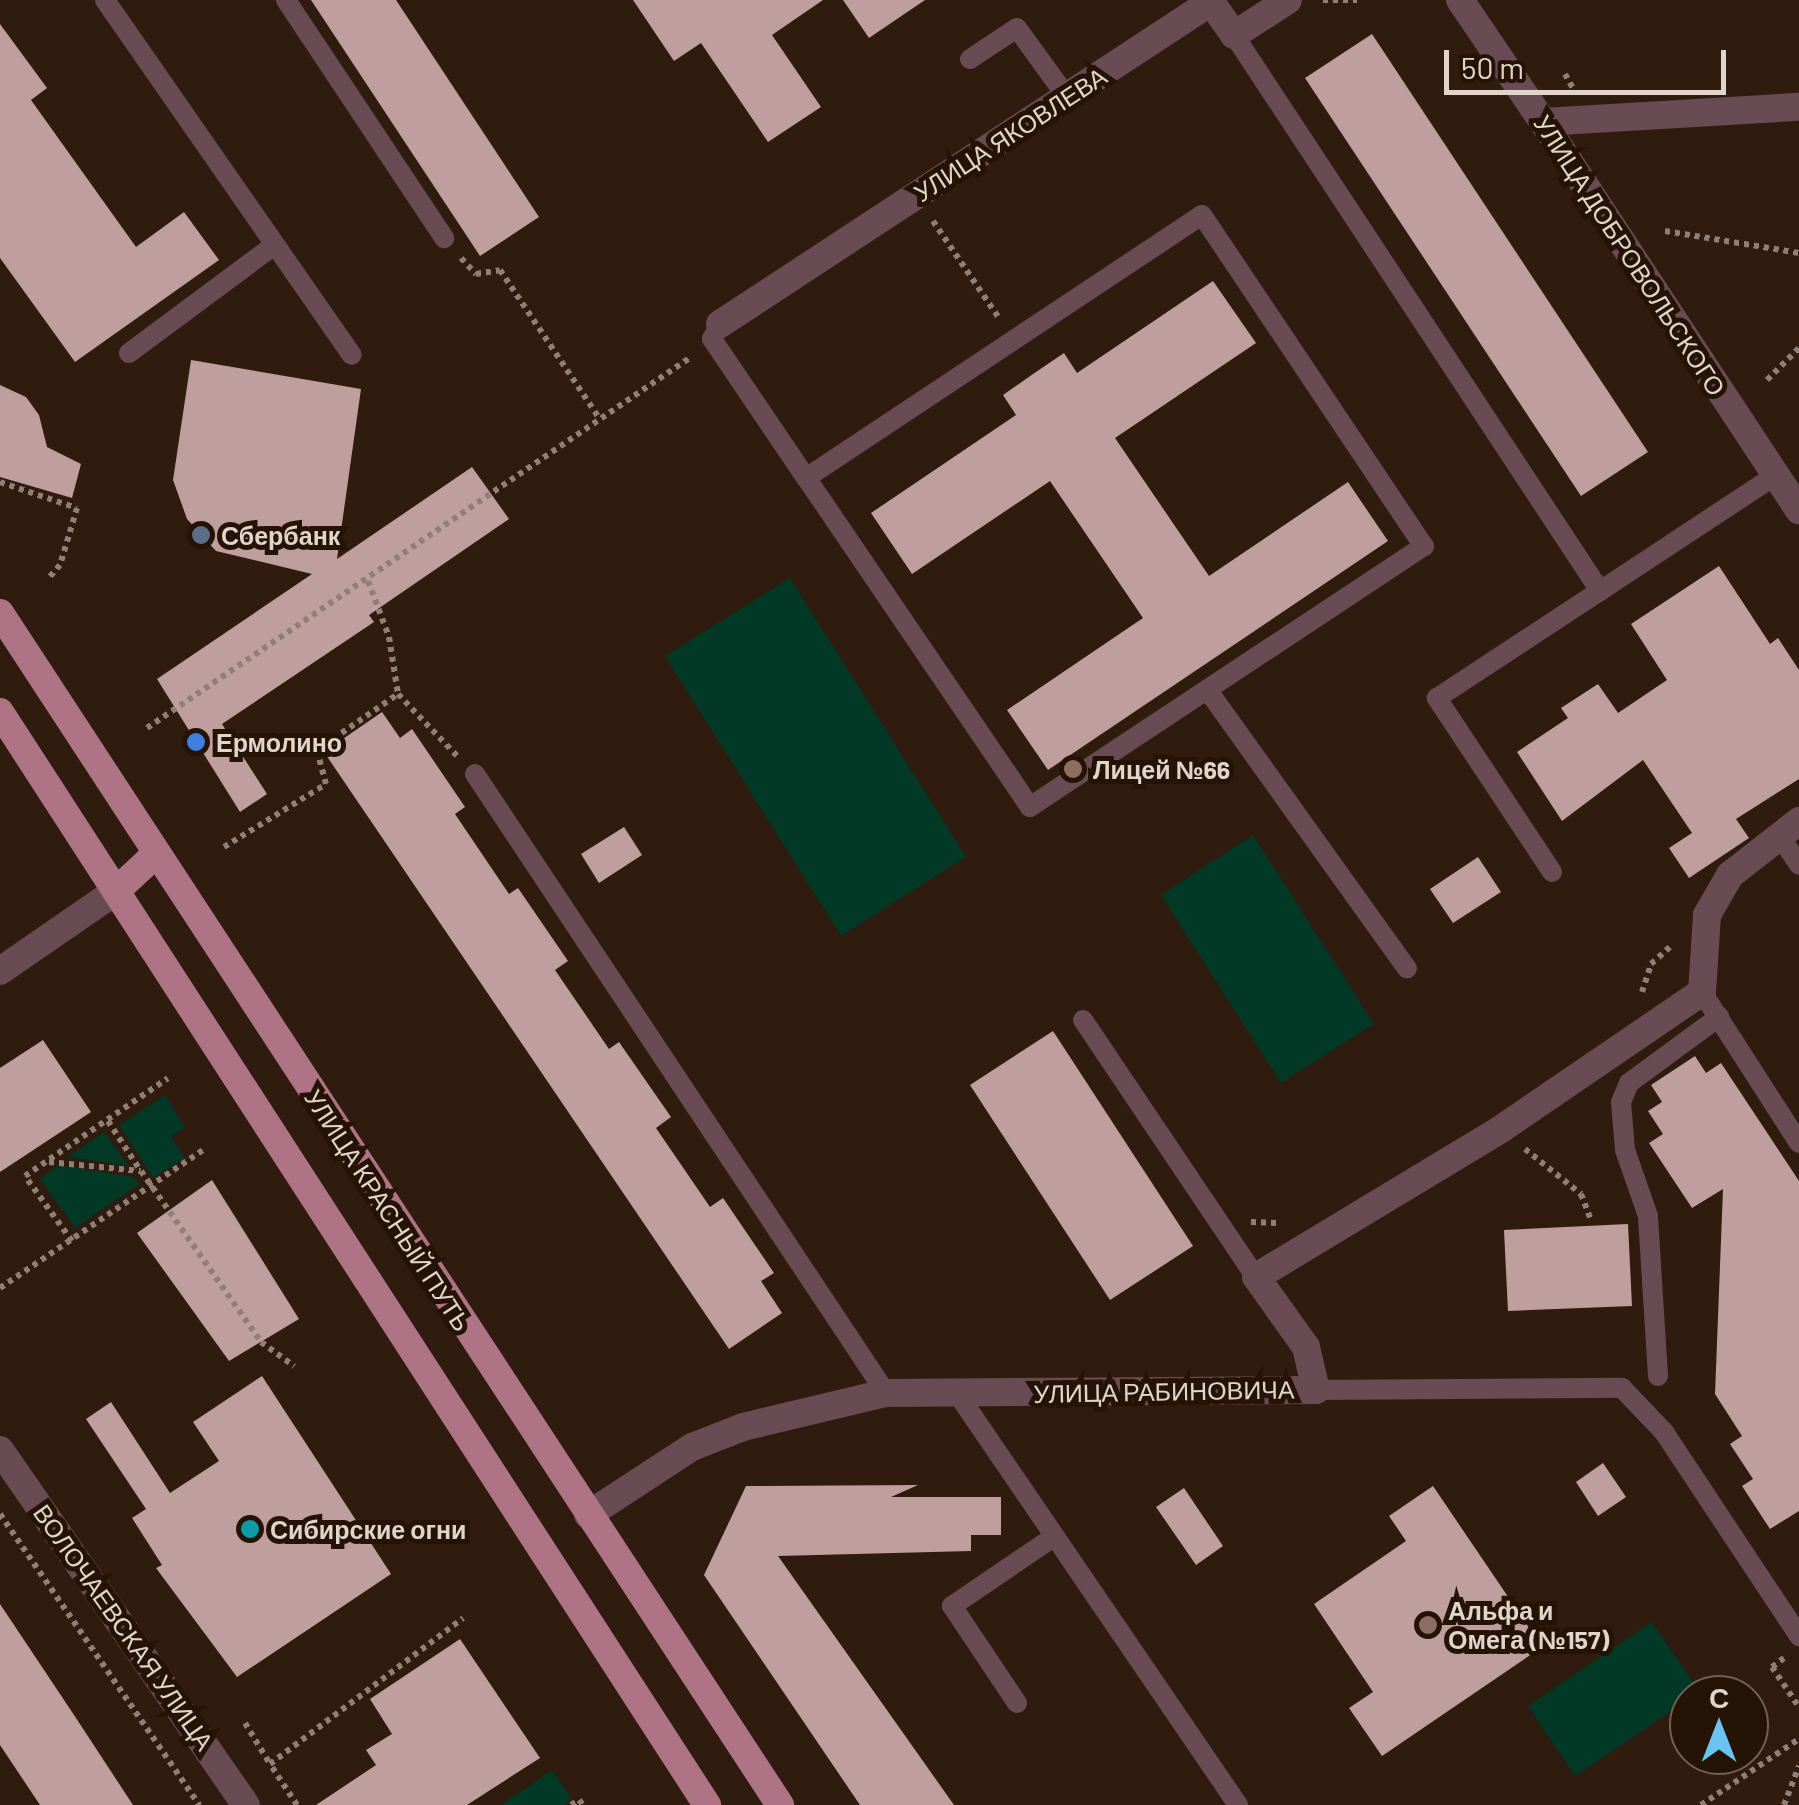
<!DOCTYPE html>
<html>
<head>
<meta charset="utf-8">
<style>
  body { margin:0 }
  #map { position:relative; width:1799px; height:1805px; overflow:hidden; background:#2f1c0f; font-family:Barlow,sans-serif }
  div>[style] { position:absolute }
  .green>* { inset:0; background:#013826 }
  .building>* { inset:0; background:#be9f9d }
  .path>* { height:6px; margin-top:-3px; transform-origin:0; background:repeating-linear-gradient(90deg,#8f7f74 0 5px,transparent 0 10px) }
  .service>* { height:20px; margin:-10px; padding:0 10px; transform-origin:10px; border-radius:10px; background:#684b53 }
  .minor>* { height:28px; margin:-14px; padding:0 14px; transform-origin:14px; border-radius:14px; background:#684b53 }
  .tertiary>* { height:28px; margin:-14px; padding:0 14px; transform-origin:14px; border-radius:14px; background:#684b53 }
  .primary>* { height:28px; margin:-14px; padding:0 14px; transform-origin:14px; border-radius:14px; background:#ae7384 }
  .dots>* { width:28px; height:28px; translate:-50% -50%; box-sizing:border-box; border:5px solid #251306; border-radius:50% }
  span { translate:-50% -50%; white-space:nowrap; text-align:center; line-height:1.15; -webkit-text-stroke:10px #251306; paint-order:stroke }
  .street-label { font-size:25px; color:#e1d4cb }
  .poi-label { font-size:25px; color:#e1d4cb; font-weight:700 }
  .left { translate:0 -50%; text-align:left }
  .north { position:absolute; left:1669px; top:1675px; width:100px; height:100px; box-sizing:border-box; background:#251306; border:2px solid #706055; border-radius:50%; rotate:0deg; font-size:28px; font-weight:700; line-height:40px; text-align:center; color:#e1d4cb }
  .north::after { content:''; display:block; margin:auto; width:35px; height:45px; background:#6ac3f1; clip-path:polygon(50% 0,100% 100%,50% 72%,0 100%) }
  .scale { position:absolute; left:1444px; top:50px; width:282px; height:45px; box-sizing:border-box; border:5px solid #e1d4cb; border-top:0; padding-left:12px; font-size:30px; line-height:35px; white-space:nowrap; color:#e1d4cb; -webkit-text-stroke:8px #251306; paint-order:stroke }
</style>
</head>
<body>
<div id="map">
  <div class="green">
    <i style="clip-path:polygon(790px 578px,966px 857px,841px 936px,665px 656px)"></i>
    <i style="clip-path:polygon(1253px 835px,1374px 1024px,1281px 1083px,1161px 895px)"></i>
    <i style="clip-path:polygon(165px 1095px,185px 1128px,171px 1137px,185px 1158px,153px 1178px,119px 1125px)"></i>
    <i style="clip-path:polygon(104px 1132px,129px 1166px,68px 1157px)"></i>
    <i style="clip-path:polygon(58px 1165px,134px 1177px,140px 1184px,75px 1228px,40px 1179px)"></i>
    <i style="clip-path:polygon(1652px 1622px,1700px 1692px,1575px 1776px,1528px 1706px)"></i>
    <i style="clip-path:polygon(552px 1770px,572px 1799px,564px 1805px,501px 1805px)"></i>
  </div>
  <div class="building">
    <i style="clip-path:polygon(311px 0,396px 0,539px 217px,480px 256px)"></i>
    <i style="clip-path:polygon(633px 0,823px 0,772px 35px,821px 107px,768px 142px,701px 43px,674px 61px)"></i>
    <i style="clip-path:polygon(843px 0,925px 0,869px 38px)"></i>
    <i style="clip-path:polygon(0 24px,47px 88px,31px 100px,136px 247px,184px 212px,219px 260px,75px 362px,0 258px)"></i>
    <i style="clip-path:polygon(1372px 34px,1648px 452px,1581px 496px,1305px 78px)"></i>
    <i style="clip-path:polygon(1213px 281px,1256px 343px,1115px 438px,1209px 576px,1348px 482px,1388px 541px,1048px 770px,1007px 710px,1143px 618px,1050px 481px,912px 574px,871px 513px,1016px 415px,1003px 395px,1033px 374px,1064px 353px,1077px 373px)"></i>
    <i style="clip-path:polygon(191px 360px,361px 389px,337px 559px,472px 467px,509px 519px,369px 615px,374px 622px,222px 724px,267px 794px,240px 812px,157px 679px,312px 574px,216px 551px,187px 519px,173px 480px)"></i>
    <i style="clip-path:polygon(0 385px,26px 397px,39px 415px,47px 447px,81px 464px,72px 498px,0 477px)"></i>
    <i style="clip-path:polygon(1719px 566px,1770px 644px,1778px 638px,1799px 670px,1799px 779px,1736px 819px,1749px 838px,1689px 878px,1669px 848px,1692px 833px,1643px 760px,1562px 821px,1517px 752px,1568px 718px,1561px 708px,1598px 684px,1618px 713px,1667px 680px,1631px 624px)"></i>
    <i style="clip-path:polygon(382px 712px,400px 738px,412px 729px,465px 807px,455px 814px,509px 894px,518px 888px,568px 961px,555px 970px,609px 1049px,619px 1042px,671px 1117px,656px 1128px,710px 1207px,723px 1198px,774px 1273px,761px 1281px,782px 1313px,729px 1349px,324px 752px)"></i>
    <i style="clip-path:polygon(624px 827px,642px 855px,599px 883px,581px 854px)"></i>
    <i style="clip-path:polygon(1478px 857px,1501px 892px,1453px 923px,1430px 889px)"></i>
    <i style="clip-path:polygon(1053px 1031px,1193px 1246px,1110px 1300px,970px 1085px)"></i>
    <i style="clip-path:polygon(43px 1040px,91px 1112px,0 1172px,0 1068px)"></i>
    <i style="clip-path:polygon(1695px 1056px,1706px 1073px,1721px 1063px,1799px 1181px,1799px 1511px,1770px 1529px,1742px 1486px,1753px 1479px,1730px 1444px,1742px 1436px,1715px 1394px,1723px 1189px,1692px 1208px,1649px 1143px,1663px 1134px,1648px 1111px,1662px 1102px,1651px 1085px)"></i>
    <i style="clip-path:polygon(212px 1180px,299px 1319px,229px 1361px,137px 1233px)"></i>
    <i style="clip-path:polygon(1628px 1224px,1632px 1306px,1508px 1311px,1504px 1230px)"></i>
    <i style="clip-path:polygon(262px 1376px,391px 1574px,237px 1677px,156px 1568px,162px 1565px,132px 1518px,146px 1509px,86px 1419px,111px 1402px,170px 1493px,219px 1461px,193px 1422px)"></i>
    <i style="clip-path:polygon(1603px 1463px,1626px 1497px,1598px 1516px,1576px 1482px)"></i>
    <i style="clip-path:polygon(918px 1485px,891px 1497px,1001px 1497px,1001px 1535px,971px 1535px,971px 1551px,778px 1556px,954px 1805px,860px 1805px,704px 1575px,746px 1486px)"></i>
    <i style="clip-path:polygon(1433px 1486px,1542px 1647px,1382px 1756px,1349px 1708px,1373px 1692px,1314px 1604px,1406px 1541px,1389px 1516px)"></i>
    <i style="clip-path:polygon(1184px 1488px,1223px 1546px,1196px 1565px,1156px 1507px)"></i>
    <i style="clip-path:polygon(0 1604px,74px 1715px,133px 1805px,40px 1805px,0 1745px)"></i>
    <i style="clip-path:polygon(460px 1639px,540px 1758px,467px 1805px,316px 1805px,376px 1765px,366px 1750px,392px 1734px,370px 1699px)"></i>
  </div>
  <div class="path">
    <i style="left:1323px;top:0;width:34px"></i>
    <i style="left:1565px;top:74px;width:18px;rotate:61deg"></i>
    <i style="left:933px;top:221px;width:117px;rotate:55.8deg"></i>
    <i style="left:1665px;top:231px;width:136px;rotate:9.3deg"></i>
    <i style="left:461px;top:258px;width:22px;rotate:47deg"></i>
    <i style="left:476px;top:274px;width:24px;rotate:-9deg"></i>
    <i style="left:500px;top:270px;width:178px;rotate:56.2deg"></i>
    <i style="left:1767px;top:380px;width:45px;rotate:-45deg"></i>
    <i style="left:0;top:482px;width:81px;rotate:18.7deg"></i>
    <i style="left:77px;top:508px;width:59px;rotate:106.6deg"></i>
    <i style="left:60px;top:565px;width:18px;rotate:131deg"></i>
    <i style="left:368px;top:581px;width:60px;rotate:69.4deg"></i>
    <i style="left:389px;top:637px;width:58px;rotate:81deg"></i>
    <i style="left:147px;top:728px;width:658px;rotate:-34.29deg"></i>
    <i style="left:224px;top:847px;width:120px;rotate:-31.7deg"></i>
    <i style="left:326px;top:784px;width:35px;rotate:-105deg"></i>
    <i style="left:317px;top:750px;width:98px;rotate:-34.7deg"></i>
    <i style="left:398px;top:694px;width:86px;rotate:46.4deg"></i>
    <i style="left:1642px;top:992px;width:29px;rotate:-72deg"></i>
    <i style="left:1651px;top:964px;width:28px;rotate:-42deg"></i>
    <i style="left:108px;top:1121px;width:59px;rotate:56.9deg"></i>
    <i style="left:1525px;top:1149px;width:72px;rotate:38.8deg"></i>
    <i style="left:1581px;top:1194px;width:28px;rotate:69deg"></i>
    <i style="left:49px;top:1162px;width:92px;rotate:5.6deg"></i>
    <i style="left:141px;top:1171px;width:209px;rotate:54.9deg"></i>
    <i style="left:261px;top:1342px;width:41px;rotate:36deg"></i>
    <i style="left:1251px;top:1222px;width:27px;rotate:2deg"></i>
    <i style="left:72px;top:1241px;width:80px;rotate:-125.9deg"></i>
    <i style="left:25px;top:1176px;width:173px;rotate:-34.4deg"></i>
    <i style="left:0;top:1288px;width:249px;rotate:-34.2deg"></i>
    <i style="left:0;top:1514px;width:353px;rotate:55.6deg"></i>
    <i style="left:1784px;top:1658px;width:15px;rotate:143deg"></i>
    <i style="left:1772px;top:1667px;width:48px;rotate:56deg"></i>
    <i style="left:245px;top:1723px;width:48px;rotate:58.6deg"></i>
    <i style="left:297px;top:1805px;width:49px;rotate:-123.4deg"></i>
    <i style="left:270px;top:1764px;width:242px;rotate:-37.1deg"></i>
    <i style="left:571px;top:1805px;width:9px;rotate:-32deg"></i>
    <i style="left:579px;top:1800px;width:6px;rotate:51deg"></i>
    <i style="left:1701px;top:1805px;width:118px;rotate:-34deg"></i>
    <i style="left:1784px;top:1805px;width:42px;rotate:-69deg"></i>
  </div>
  <div class="service">
    <i style="left:105px;top:0;width:432px;rotate:55.2deg"></i>
    <i style="left:286px;top:0;width:286px;rotate:56.4deg"></i>
    <i style="left:1234px;top:35px;width:666px;rotate:56.64deg"></i>
    <i style="left:1600px;top:591px;width:211px;rotate:-33.4deg"></i>
    <i style="left:970px;top:59px;width:56px;rotate:-33.4deg"></i>
    <i style="left:1017px;top:28px;width:85px;rotate:54.1deg"></i>
    <i style="left:720px;top:324px;width:17px;rotate:118deg"></i>
    <i style="left:712px;top:339px;width:168px;rotate:55.9deg"></i>
    <i style="left:806px;top:478px;width:475px;rotate:-33.6deg"></i>
    <i style="left:1202px;top:215px;width:399px;rotate:56.2deg"></i>
    <i style="left:1424px;top:546px;width:473px;rotate:146.5deg"></i>
    <i style="left:1030px;top:807px;width:398px;rotate:-124.2deg"></i>
    <i style="left:129px;top:353px;width:179px;rotate:-36.6deg"></i>
    <i style="left:1209px;top:692px;width:340px;rotate:54.4deg"></i>
    <i style="left:475px;top:774px;width:743px;rotate:56.42deg"></i>
    <i style="left:1779px;top:835px;width:36px;rotate:56deg"></i>
    <i style="left:1552px;top:872px;width:209px;rotate:-123.5deg"></i>
    <i style="left:1437px;top:698px;width:195px;rotate:-33.3deg"></i>
    <i style="left:1702px;top:992px;width:179px;rotate:57.3deg"></i>
    <i style="left:1083px;top:1020px;width:310px;rotate:56.1deg"></i>
    <i style="left:1658px;top:1376px;width:160px;rotate:-93.6deg"></i>
    <i style="left:1648px;top:1216px;width:70px;rotate:-109.2deg"></i>
    <i style="left:1625px;top:1150px;width:48px;rotate:-94.8deg"></i>
    <i style="left:1621px;top:1102px;width:21px;rotate:-67deg"></i>
    <i style="left:1629px;top:1083px;width:112px;rotate:-36.3deg"></i>
    <i style="left:1316px;top:1390px;width:306px;rotate:-0.4deg"></i>
    <i style="left:1622px;top:1388px;width:61px;rotate:46.3deg"></i>
    <i style="left:1664px;top:1432px;width:245px;rotate:56.5deg"></i>
    <i style="left:957px;top:1393px;width:499px;rotate:55.7deg"></i>
    <i style="left:1017px;top:1703px;width:117px;rotate:-123.8deg"></i>
    <i style="left:952px;top:1606px;width:121px;rotate:-34.2deg"></i>
  </div>
  <div class="minor">
    <i style="left:1543px;top:122px;width:465px;rotate:56.6deg"></i>
    <i style="left:720px;top:324px;width:587px;rotate:-33.26deg"></i>
    <i style="left:1211px;top:2px;width:40px;rotate:55.1deg"></i>
    <i style="left:1234px;top:35px;width:64px;rotate:-32.9deg"></i>
    <i style="left:0;top:971px;width:141px;rotate:-34.6deg"></i>
    <i style="left:588px;top:1515px;width:124px;rotate:-33.2deg"></i>
    <i style="left:692px;top:1447px;width:55px;rotate:-21.4deg"></i>
    <i style="left:743px;top:1427px;width:147px;rotate:-13.4deg"></i>
    <i style="left:886px;top:1393px;width:430px;rotate:-0.4deg"></i>
    <i style="left:1316px;top:1390px;width:44px;rotate:-103.1deg"></i>
    <i style="left:1306px;top:1347px;width:86px;rotate:-125.5deg"></i>
    <i style="left:1256px;top:1277px;width:286px;rotate:-31.1deg"></i>
    <i style="left:1501px;top:1129px;width:243px;rotate:-34.3deg"></i>
    <i style="left:1702px;top:992px;width:77px;rotate:-86.3deg"></i>
    <i style="left:1707px;top:915px;width:46px;rotate:-60.1deg"></i>
    <i style="left:1730px;top:875px;width:88px;rotate:-38deg"></i>
  </div>
  <div class="tertiary">
    <i style="left:1460px;top:0;width:148px;rotate:55.8deg"></i>
    <i style="left:1543px;top:122px;width:256px;rotate:-3.4deg"></i>
    <i style="left:0;top:1450px;width:432px;rotate:55.3deg"></i>
  </div>
  <div class="primary">
    <i style="left:0;top:613px;width:1425px;rotate:56.8deg"></i>
    <i style="left:0;top:712px;width:1302px;rotate:57.1deg"></i>
    <i style="left:116px;top:891px;width:54px;rotate:-42.8deg"></i>
  </div>
  <div class="dots">
    <i style="left:201px;top:535px;background:#5c6f8a"></i>
    <i style="left:196px;top:742px;background:#3f7fe0"></i>
    <i style="left:1073px;top:769px;background:#8d6e63"></i>
    <i style="left:250px;top:1529px;background:#0f9aa8"></i>
    <i style="left:1428px;top:1625px;background:#8d6e63"></i>
  </div>
  <div class="street-label">
    <span style="left:1010px;top:134px;rotate:-33deg">УЛИЦА ЯКОВЛЕВА</span>
    <span style="left:1630px;top:255px;rotate:57deg">УЛИЦА ДОБРОВОЛЬСКОГО</span>
    <span style="left:388px;top:1210px;rotate:57deg">УЛИЦА КРАСНЫЙ ПУТЬ</span>
    <span style="left:1164px;top:1391px;rotate:-1deg">УЛИЦА РАБИНОВИЧА</span>
    <span style="left:124px;top:1627px;rotate:55deg">ВОЛОЧАЕВСКАЯ УЛИЦА</span>
  </div>
  <div class="poi-label">
    <span class="left" style="left:221px;top:535px">Сбербанк</span>
    <span class="left" style="left:216px;top:742px">Ермолино</span>
    <span class="left" style="left:1093px;top:769px">Лицей №66</span>
    <span class="left" style="left:270px;top:1529px">Сибирские огни</span>
    <span class="left" style="left:1448px;top:1625px">Альфа и<br>Омега (№157)</span>
  </div>
  <div class="north">С</div>
  <div class="scale">50 m</div>
</div>
</body>
</html>
